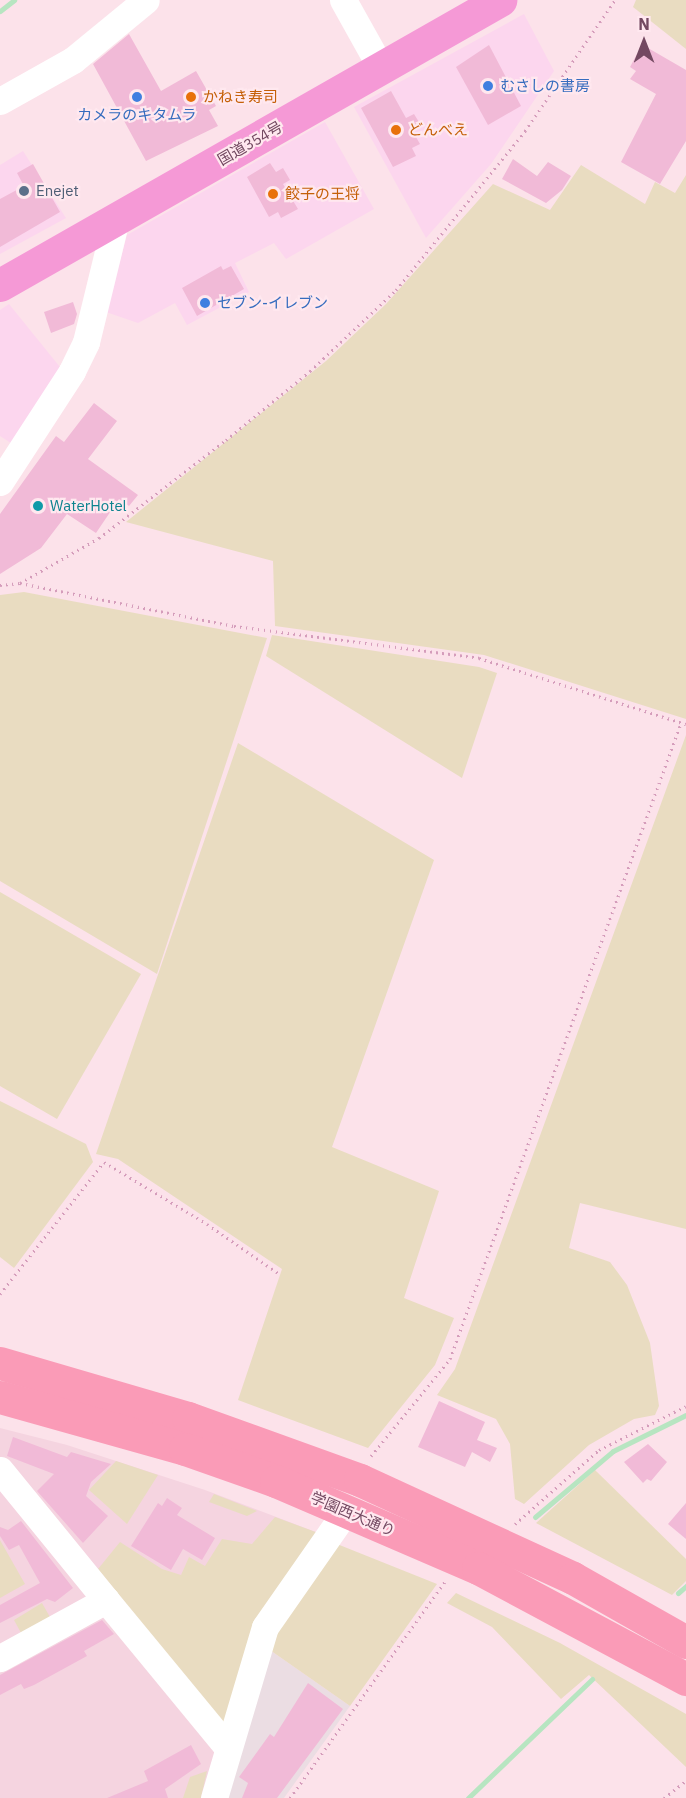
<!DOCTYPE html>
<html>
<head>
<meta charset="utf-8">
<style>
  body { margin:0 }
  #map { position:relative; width:686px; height:1798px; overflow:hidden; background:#fce2ea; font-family:"IBM Plex Sans","Noto Sans JP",sans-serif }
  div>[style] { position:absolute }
  .residential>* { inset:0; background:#f5d4e0 }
  .commercial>* { inset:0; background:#fcd6ee }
  .industrial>* { inset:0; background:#ebdde3 }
  .green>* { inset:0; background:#e9dcc1 }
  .stream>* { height:5px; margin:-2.5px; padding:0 2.5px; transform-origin:2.5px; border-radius:2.5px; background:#b7e5c1 }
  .building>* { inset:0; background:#f1bad7 }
  .path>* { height:3px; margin-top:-1.5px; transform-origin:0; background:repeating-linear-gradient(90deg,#d59dbb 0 1.5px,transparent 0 6px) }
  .minor>* { height:27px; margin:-13.5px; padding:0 13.5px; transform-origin:13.5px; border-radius:13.5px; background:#fff }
  .major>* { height:33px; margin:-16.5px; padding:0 16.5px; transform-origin:16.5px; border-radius:16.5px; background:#fa9bb7 }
  .highway>* { height:33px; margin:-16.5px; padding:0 16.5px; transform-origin:16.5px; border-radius:16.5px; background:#f599d6 }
  .dots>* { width:16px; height:16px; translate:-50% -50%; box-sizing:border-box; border:3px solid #ffe8ef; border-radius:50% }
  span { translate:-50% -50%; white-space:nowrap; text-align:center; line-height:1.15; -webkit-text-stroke:4.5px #ffe8ef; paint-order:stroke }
  .shop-label { font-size:15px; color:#366cbe }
  .left { translate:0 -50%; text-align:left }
  .food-label { font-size:15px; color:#c56008 }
  .street-label { font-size:15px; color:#734961 }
  .service-label { font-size:15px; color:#4e5e75 }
  .culture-label { font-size:15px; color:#0d838f }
  .north { position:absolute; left:614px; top:12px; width:60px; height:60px; -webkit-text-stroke:4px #ffe8ef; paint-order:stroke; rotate:0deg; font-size:16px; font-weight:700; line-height:24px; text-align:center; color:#734961 }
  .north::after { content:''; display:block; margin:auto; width:21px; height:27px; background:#734961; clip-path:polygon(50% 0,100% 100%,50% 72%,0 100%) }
</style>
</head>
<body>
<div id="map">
  <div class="residential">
    <i style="clip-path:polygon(0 1428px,67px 1445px,205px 1490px,321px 1534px,204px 1798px,0 1798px)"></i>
  </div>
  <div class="commercial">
    <i style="clip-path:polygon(524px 14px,554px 71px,491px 164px,426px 238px,354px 107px)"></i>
    <i style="clip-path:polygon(325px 122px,374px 209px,286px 259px,274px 243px,235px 263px,249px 292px,187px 325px,175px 303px,138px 323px,106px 312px,127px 235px)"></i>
    <i style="clip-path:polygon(23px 151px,66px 218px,0 254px,0 165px)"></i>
    <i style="clip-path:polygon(9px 304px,64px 372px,14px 445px,0 436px,0 310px)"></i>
  </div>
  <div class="industrial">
    <i style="clip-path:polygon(267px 1648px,350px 1706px,284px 1798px,222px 1798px)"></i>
  </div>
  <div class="green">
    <i style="clip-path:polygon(636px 0,686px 0,686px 49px,633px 7px)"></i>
    <i style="clip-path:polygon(581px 165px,645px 204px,655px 182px,675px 193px,686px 175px,686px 719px,484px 655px,275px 626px,273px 561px,126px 522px,326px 361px,386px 304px,493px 184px,550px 210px)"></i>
    <i style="clip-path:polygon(24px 592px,267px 638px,157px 974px,0 881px,0 595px)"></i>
    <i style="clip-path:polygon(272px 635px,479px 667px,497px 673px,462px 778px,266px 656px)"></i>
    <i style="clip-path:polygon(686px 735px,686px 1229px,580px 1203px,569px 1248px,610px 1262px,627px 1285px,650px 1343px,659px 1406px,655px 1415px,634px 1419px,589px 1445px,524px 1504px,515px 1499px,510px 1444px,496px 1419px,437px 1395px,455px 1369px)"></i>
    <i style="clip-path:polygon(238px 743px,434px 860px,332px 1147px,439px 1191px,404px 1298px,454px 1318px,435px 1365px,368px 1448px,238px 1400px,282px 1269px,118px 1159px,96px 1154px)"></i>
    <i style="clip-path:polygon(0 892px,141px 974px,57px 1119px,0 1086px)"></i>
    <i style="clip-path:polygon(0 1101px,86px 1144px,93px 1162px,14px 1268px,0 1257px)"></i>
    <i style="clip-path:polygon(116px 1461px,158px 1475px,127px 1524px,89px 1490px)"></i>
    <i style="clip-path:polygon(595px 1470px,686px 1559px,686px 1581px,672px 1595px,536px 1523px)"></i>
    <i style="clip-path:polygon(214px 1494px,257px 1511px,247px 1516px,209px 1502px)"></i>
    <i style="clip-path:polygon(275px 1517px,321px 1534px,224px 1726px,98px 1569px,120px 1542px,162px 1569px,181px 1575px,189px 1557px,205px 1566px,222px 1539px,252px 1544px)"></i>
    <i style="clip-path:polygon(0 1540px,25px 1584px,0 1598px)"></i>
    <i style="clip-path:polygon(332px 1542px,437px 1584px,350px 1706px,267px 1648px)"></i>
    <i style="clip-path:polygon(456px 1593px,560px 1643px,686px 1714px,686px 1767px,589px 1675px,561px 1699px,492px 1627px,447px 1603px)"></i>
    <i style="clip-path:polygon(42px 1603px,50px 1617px,21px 1633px,14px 1620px)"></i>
    <i style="clip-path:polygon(207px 1771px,201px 1798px,183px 1798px,190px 1777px)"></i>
  </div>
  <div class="stream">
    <i style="left:0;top:11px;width:18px;rotate:-38deg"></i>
    <i style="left:535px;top:1517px;width:102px;rotate:-40.2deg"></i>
    <i style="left:613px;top:1451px;width:81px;rotate:-26.3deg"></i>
    <i style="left:678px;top:1593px;width:11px;rotate:-41deg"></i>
    <i style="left:468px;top:1798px;width:172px;rotate:-43.8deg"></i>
  </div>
  <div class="building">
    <i style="clip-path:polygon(129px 34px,161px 91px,196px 71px,216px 106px,209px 110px,218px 126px,146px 161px,93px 64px)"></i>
    <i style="clip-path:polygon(489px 45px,521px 106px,488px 125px,456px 67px)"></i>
    <i style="clip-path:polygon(648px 48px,686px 70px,686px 141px,660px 184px,621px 162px,656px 94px,630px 79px,636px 71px,630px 67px,637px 54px,643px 57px)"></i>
    <i style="clip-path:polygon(391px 91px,406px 118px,414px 114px,422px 127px,413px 132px,420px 144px,412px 148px,416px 156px,393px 167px,361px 108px)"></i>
    <i style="clip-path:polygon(513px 159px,537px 176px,548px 162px,571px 176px,562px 190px,546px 203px,502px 179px)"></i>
    <i style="clip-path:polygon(270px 163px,276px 172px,283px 168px,290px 180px,283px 184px,298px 209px,281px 218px,278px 212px,269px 217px,247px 177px)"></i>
    <i style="clip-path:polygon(33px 164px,60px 212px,0 247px,0 199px,24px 186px,17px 173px)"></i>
    <i style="clip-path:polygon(221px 266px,223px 270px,231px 266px,244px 289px,197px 316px,182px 288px)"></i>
    <i style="clip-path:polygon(73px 302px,77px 314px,74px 324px,51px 333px,44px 312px)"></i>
    <i style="clip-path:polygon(94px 403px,117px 421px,88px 459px,138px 495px,129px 506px,119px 499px,96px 533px,67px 514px,41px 548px,0 574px,0 514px,56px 436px,64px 442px)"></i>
    <i style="clip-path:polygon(439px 1401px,485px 1422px,477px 1440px,497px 1448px,490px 1462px,472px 1452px,465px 1467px,418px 1447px)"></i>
    <i style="clip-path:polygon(13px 1437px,67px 1457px,71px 1452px,111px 1464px,91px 1482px,86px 1496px,108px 1516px,83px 1543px,37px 1491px,54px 1474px,7px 1456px)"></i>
    <i style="clip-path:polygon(648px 1444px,667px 1462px,651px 1481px,647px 1479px,643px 1483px,624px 1462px)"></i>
    <i style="clip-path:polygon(167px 1498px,182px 1508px,177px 1515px,215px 1538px,202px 1560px,183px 1549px,171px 1570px,131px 1546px,158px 1503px,162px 1506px)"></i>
    <i style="clip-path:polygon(686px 1503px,686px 1539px,668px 1524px)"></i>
    <i style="clip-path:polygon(21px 1521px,73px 1588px,55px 1602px,47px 1599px,0 1623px,0 1605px,40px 1583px,19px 1545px,9px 1550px,0 1536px,0 1527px,8px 1530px)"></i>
    <i style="clip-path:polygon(102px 1620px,114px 1634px,84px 1651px,87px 1656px,34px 1685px,24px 1689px,21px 1684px,0 1695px,0 1675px)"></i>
    <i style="clip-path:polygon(308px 1683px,343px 1709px,277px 1798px,242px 1798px,248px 1783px,239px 1777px,270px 1734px,274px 1737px)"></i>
    <i style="clip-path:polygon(191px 1745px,201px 1764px,165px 1789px,168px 1798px,107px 1798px,148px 1781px,144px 1771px)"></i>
  </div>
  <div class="path">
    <i style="left:20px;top:583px;width:91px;rotate:-29.7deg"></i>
    <i style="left:99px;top:538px;width:160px;rotate:-37.7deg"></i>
    <i style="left:226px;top:440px;width:109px;rotate:-39.4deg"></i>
    <i style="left:310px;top:371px;width:118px;rotate:-43.3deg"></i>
    <i style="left:396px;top:290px;width:205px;rotate:-50.9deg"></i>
    <i style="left:525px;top:131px;width:159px;rotate:-55.5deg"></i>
    <i style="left:0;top:585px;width:20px;rotate:-6deg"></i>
    <i style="left:20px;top:583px;width:218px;rotate:11.4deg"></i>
    <i style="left:234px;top:626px;width:247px;rotate:7.4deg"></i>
    <i style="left:479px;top:658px;width:217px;rotate:17.7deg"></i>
    <i style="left:0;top:1294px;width:168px;rotate:-51.8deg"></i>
    <i style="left:104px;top:1162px;width:120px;rotate:31deg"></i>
    <i style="left:207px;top:1224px;width:86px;rotate:34.6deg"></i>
    <i style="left:371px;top:1456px;width:125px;rotate:-50.8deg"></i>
    <i style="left:450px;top:1359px;width:677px;rotate:-70.04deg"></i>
    <i style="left:515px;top:1524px;width:112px;rotate:-41.4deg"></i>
    <i style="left:599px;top:1450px;width:97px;rotate:-26.8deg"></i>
    <i style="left:290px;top:1798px;width:268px;rotate:-54.4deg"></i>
    <i style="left:664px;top:1798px;width:28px;rotate:-38deg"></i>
  </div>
  <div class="minor">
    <i style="left:343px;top:0;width:78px;rotate:60.8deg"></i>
    <i style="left:0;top:101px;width:84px;rotate:-29.3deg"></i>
    <i style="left:73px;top:60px;width:94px;rotate:-39.4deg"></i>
    <i style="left:0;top:482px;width:132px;rotate:-57deg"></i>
    <i style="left:72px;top:371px;width:32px;rotate:-64deg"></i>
    <i style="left:86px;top:342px;width:127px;rotate:-76.3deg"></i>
    <i style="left:0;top:1470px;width:168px;rotate:50.8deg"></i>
    <i style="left:106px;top:1600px;width:121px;rotate:151.3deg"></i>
    <i style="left:106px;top:1600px;width:190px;rotate:50.5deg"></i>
    <i style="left:214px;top:1798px;width:178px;rotate:-73.4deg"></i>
    <i style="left:265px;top:1627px;width:141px;rotate:-55.1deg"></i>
  </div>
  <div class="major">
    <i style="left:0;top:1363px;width:196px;rotate:16.3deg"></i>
    <i style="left:188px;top:1418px;width:183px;rotate:19.8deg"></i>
    <i style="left:360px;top:1480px;width:234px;rotate:24.7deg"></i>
    <i style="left:573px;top:1578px;width:130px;rotate:29.5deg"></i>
    <i style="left:0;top:1397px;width:192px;rotate:15.7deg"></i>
    <i style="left:185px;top:1449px;width:96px;rotate:19.4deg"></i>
    <i style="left:276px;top:1481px;width:220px;rotate:23.3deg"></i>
    <i style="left:478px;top:1568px;width:236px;rotate:28.1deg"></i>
  </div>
  <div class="highway">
    <i style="left:0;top:285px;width:576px;rotate:-29.68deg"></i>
  </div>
  <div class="dots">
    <i style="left:488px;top:86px;background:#3f7fe0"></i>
    <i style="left:137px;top:97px;background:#3f7fe0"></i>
    <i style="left:191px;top:97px;background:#e8710a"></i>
    <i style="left:396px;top:130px;background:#e8710a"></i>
    <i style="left:24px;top:191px;background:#5c6f8a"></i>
    <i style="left:273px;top:194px;background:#e8710a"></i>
    <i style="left:205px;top:303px;background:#3f7fe0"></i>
    <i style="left:38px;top:506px;background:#0f9aa8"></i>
  </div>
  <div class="shop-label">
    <span class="left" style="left:500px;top:86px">むさしの書房</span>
    <span style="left:137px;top:115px">カメラのキタムラ</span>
    <span class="left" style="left:217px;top:303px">セブン-イレブン</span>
  </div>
  <div class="food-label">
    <span class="left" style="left:203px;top:97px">かねき寿司</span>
    <span class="left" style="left:408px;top:130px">どんべえ</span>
    <span class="left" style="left:285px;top:194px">餃子の王将</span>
  </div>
  <div class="street-label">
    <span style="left:250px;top:143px;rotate:-30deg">国道354号</span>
    <span style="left:353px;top:1514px;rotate:23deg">学園西大通り</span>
  </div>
  <div class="service-label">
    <span class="left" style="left:36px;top:191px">Enejet</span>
  </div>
  <div class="culture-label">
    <span class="left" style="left:50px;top:506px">WaterHotel</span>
  </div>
  <div class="north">N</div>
</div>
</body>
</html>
